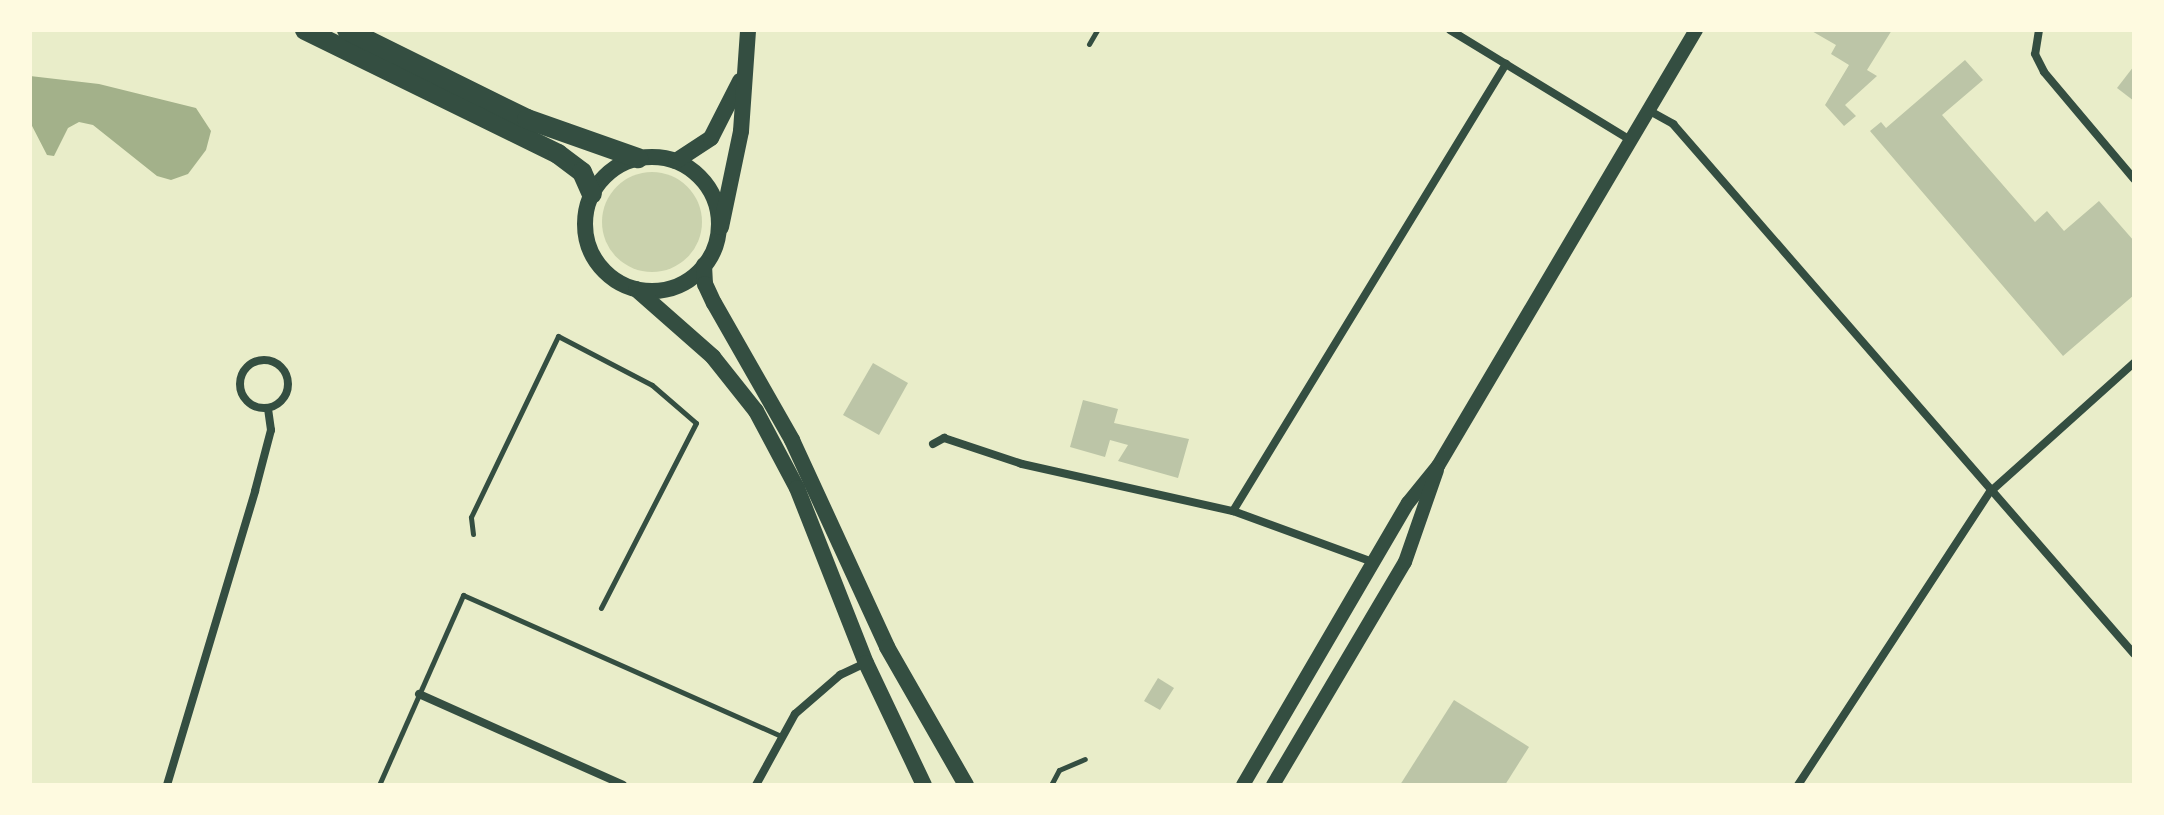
<!DOCTYPE html>
<html>
<head>
<meta charset="utf-8">
<style>
  body { margin:0 }
  #map { position:relative; width:2164px; height:815px; overflow:hidden; background:#e9edc9; font-family:"Space Grotesk",sans-serif }
  div>[style] { position:absolute }
  .green>* { inset:0; background:#cad2ad }
  .round { border-radius:50% }
  .water>* { inset:0; background:#a3b18a }
  .building>* { inset:0; background:#bcc5a7 }
  .service>* { height:5px; margin:-2.5px; padding:0 2.5px; transform-origin:2.5px; border-radius:2.5px; background:#344e41 }
  .minor>* { height:8px; margin:-4px; padding:0 4px; transform-origin:4px; border-radius:4px; background:#344e41 }
  .minor>.ring { margin:-4px; padding:0; box-sizing:content-box; background:none; border:8px solid #344e41; border-radius:50% }
  .tertiary>* { height:14px; margin:-7px; padding:0 7px; transform-origin:7px; border-radius:7px; background:#344e41 }
  .primary>* { height:16px; margin:-8px; padding:0 8px; transform-origin:8px; border-radius:8px; background:#344e41 }
  .primary>.ring { margin:-8px; padding:0; box-sizing:content-box; background:none; border:16px solid #344e41; border-radius:50% }
  .motorway>* { height:20px; margin:-10px; padding:0 10px; transform-origin:10px; border-radius:10px; background:#344e41 }
  span { translate:-50% -50%; white-space:nowrap; text-align:center; line-height:1.15; -webkit-text-stroke:6px #fefae0; paint-order:stroke }
  .frame { position:absolute; inset:0; border:32px solid #fefae0; pointer-events:none }
</style>
</head>
<body>
<div id="map">
  <div class="green">
    <i class="round" style="left:602px;top:172px;width:100px;height:100px"></i>
  </div>
  <div class="water">
    <i style="clip-path:polygon(30px 76px,99px 84px,196px 108px,211px 131px,206px 150px,188px 174px,171px 180px,157px 176px,93px 125px,79px 122px,68px 128px,54px 156px,47px 155px,30px 122px)"></i>
  </div>
  <div class="building">
    <i style="clip-path:polygon(1810px 30px,1892px 30px,1867px 70px,1877px 76px,1845px 105px,1856px 116px,1844px 126px,1825px 105px,1849px 65px,1831px 54px,1836px 45px)"></i>
    <i style="clip-path:polygon(1965px 60px,1983px 80px,1942px 115px,2035px 222px,2047px 211px,2064px 231px,2099px 201px,2134px 241px,2134px 295px,2063px 356px,1870px 131px,1881px 122px,1886px 128px)"></i>
    <i style="clip-path:polygon(2134px 66px,2134px 101px,2117px 88px)"></i>
    <i style="clip-path:polygon(873px 363px,908px 383px,879px 435px,843px 415px)"></i>
    <i style="clip-path:polygon(1083px 400px,1118px 409px,1114px 423px,1189px 439px,1178px 478px,1118px 461px,1128px 445px,1110px 440px,1105px 457px,1070px 447px)"></i>
    <i style="clip-path:polygon(1158px 678px,1174px 688px,1160px 710px,1144px 701px)"></i>
    <i style="clip-path:polygon(1454px 700px,1529px 747px,1505px 785px,1400px 785px)"></i>
  </div>
  <div class="service">
    <i style="left:1089px;top:44px;width:16px;rotate:-60deg"></i>
    <i style="left:473px;top:534px;width:17px;rotate:-97deg"></i>
    <i style="left:471px;top:517px;width:201px;rotate:-64.3deg"></i>
    <i style="left:558px;top:336px;width:106px;rotate:27.5deg"></i>
    <i style="left:652px;top:385px;width:58px;rotate:40.8deg"></i>
    <i style="left:696px;top:423px;width:208px;rotate:117.2deg"></i>
    <i style="left:379px;top:785px;width:208px;rotate:-66.1deg"></i>
    <i style="left:463px;top:595px;width:346px;rotate:23.9deg"></i>
    <i style="left:1051px;top:785px;width:17px;rotate:-62deg"></i>
    <i style="left:1059px;top:770px;width:28px;rotate:-23deg"></i>
  </div>
  <div class="minor">
    <i style="left:1450px;top:30px;width:211px;rotate:31.4deg"></i>
    <i style="left:2039px;top:30px;width:24px;rotate:99deg"></i>
    <i style="left:2035px;top:54px;width:20px;rotate:63deg"></i>
    <i style="left:2044px;top:72px;width:140px;rotate:49.9deg"></i>
    <i style="left:1648px;top:110px;width:29px;rotate:29deg"></i>
    <i style="left:1673px;top:124px;width:702px;rotate:48.98deg"></i>
    <i class="ring" style="left:240px;top:360px;width:40px;height:40px"></i>
    <i style="left:933px;top:444px;width:13px;rotate:-29deg"></i>
    <i style="left:944px;top:438px;width:82px;rotate:18.4deg"></i>
    <i style="left:1022px;top:464px;width:216px;rotate:12.6deg"></i>
    <i style="left:1233px;top:511px;width:148px;rotate:20.1deg"></i>
    <i style="left:1233px;top:511px;width:524px;rotate:-58.59deg"></i>
    <i style="left:419px;top:694px;width:223px;rotate:24deg"></i>
    <i style="left:167px;top:785px;width:307px;rotate:-73.3deg"></i>
    <i style="left:255px;top:491px;width:63px;rotate:-75.3deg"></i>
    <i style="left:271px;top:430px;width:22px;rotate:-98deg"></i>
    <i style="left:756px;top:785px;width:81px;rotate:-61.2deg"></i>
    <i style="left:795px;top:714px;width:60px;rotate:-40.9deg"></i>
    <i style="left:840px;top:675px;width:29px;rotate:-25deg"></i>
    <i style="left:1798px;top:785px;width:350px;rotate:-56.8deg"></i>
    <i style="left:1990px;top:492px;width:193px;rotate:-41.9deg"></i>
  </div>
  <div class="tertiary">
    <i style="left:1243px;top:785px;width:327px;rotate:-59.7deg"></i>
    <i style="left:1408px;top:503px;width:48px;rotate:-51deg"></i>
    <i style="left:1438px;top:466px;width:507px;rotate:-59.39deg"></i>
    <i style="left:1273px;top:785px;width:259px;rotate:-59.4deg"></i>
    <i style="left:1405px;top:562px;width:97px;rotate:-70.8deg"></i>
  </div>
  <div class="primary">
    <i class="ring" style="left:585px;top:157px;width:118px;height:118px"></i>
    <i style="left:676px;top:161px;width:42px;rotate:-33.3deg"></i>
    <i style="left:711px;top:138px;width:64px;rotate:-63deg"></i>
    <i style="left:721px;top:227px;width:98px;rotate:-78.2deg"></i>
    <i style="left:741px;top:131px;width:101px;rotate:-86deg"></i>
    <i style="left:704px;top:265px;width:19px;rotate:87deg"></i>
    <i style="left:705px;top:284px;width:21px;rotate:65deg"></i>
    <i style="left:714px;top:303px;width:158px;rotate:60.3deg"></i>
    <i style="left:792px;top:440px;width:228px;rotate:65.3deg"></i>
    <i style="left:887px;top:647px;width:159px;rotate:60.2deg"></i>
    <i style="left:636px;top:289px;width:103px;rotate:41.4deg"></i>
    <i style="left:713px;top:357px;width:69px;rotate:51.5deg"></i>
    <i style="left:756px;top:411px;width:87px;rotate:62deg"></i>
    <i style="left:797px;top:488px;width:188px;rotate:68.5deg"></i>
    <i style="left:866px;top:663px;width:135px;rotate:64.6deg"></i>
  </div>
  <div class="motorway">
    <i style="left:305px;top:30px;width:282px;rotate:26.1deg"></i>
    <i style="left:558px;top:154px;width:30px;rotate:37deg"></i>
    <i style="left:582px;top:172px;width:24px;rotate:66deg"></i>
    <i style="left:347px;top:30px;width:201px;rotate:26.3deg"></i>
    <i style="left:527px;top:119px;width:118px;rotate:19.4deg"></i>
  </div>
  <div class="frame"></div>
</div>
</body>
</html>
